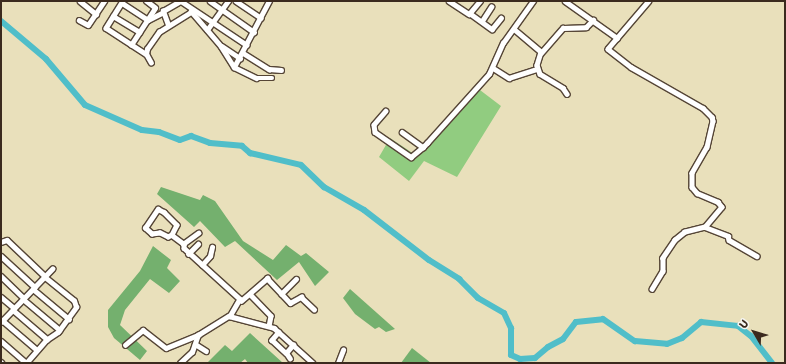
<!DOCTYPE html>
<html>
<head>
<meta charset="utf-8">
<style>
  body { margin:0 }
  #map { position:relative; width:786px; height:364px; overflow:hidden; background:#e9e0bb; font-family:"Shantell Sans",sans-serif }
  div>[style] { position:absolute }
  .green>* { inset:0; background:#91cc80 }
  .forest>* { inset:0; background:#74b06e }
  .river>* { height:6px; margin:-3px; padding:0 3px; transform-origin:3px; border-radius:3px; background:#50bec9 }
  .roads { filter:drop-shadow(1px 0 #554536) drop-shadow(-1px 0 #554536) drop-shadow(0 1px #554536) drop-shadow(0 -1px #554536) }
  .minor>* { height:4.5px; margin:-2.25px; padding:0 2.25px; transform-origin:2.25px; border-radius:2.25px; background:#fff }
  span { translate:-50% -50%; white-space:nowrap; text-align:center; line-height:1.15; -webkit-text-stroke:3px #f6f6f2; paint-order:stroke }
  .frame { position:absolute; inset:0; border:2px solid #3b2a1e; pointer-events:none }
  .north { position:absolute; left:734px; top:312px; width:40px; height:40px; -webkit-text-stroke:3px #f6f6f2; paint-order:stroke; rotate:308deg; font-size:11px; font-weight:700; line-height:16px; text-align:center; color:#3b2a1e }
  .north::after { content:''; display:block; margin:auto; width:14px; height:18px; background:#3b2a1e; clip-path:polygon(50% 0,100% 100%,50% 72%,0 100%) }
</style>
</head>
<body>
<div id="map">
  <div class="green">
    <i style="clip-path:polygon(476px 87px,501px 106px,457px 177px,424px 161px,409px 181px,379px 157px,390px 138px,417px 156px)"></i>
  </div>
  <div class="forest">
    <i style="clip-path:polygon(161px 187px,200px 200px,203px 195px,215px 201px,243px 241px,273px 260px,286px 245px,301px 256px,306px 253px,329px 272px,315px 286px,299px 262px,277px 280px,235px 241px,225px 247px,200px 221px,194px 227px,157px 194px)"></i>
    <i style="clip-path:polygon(153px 246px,171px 260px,167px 268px,180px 281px,169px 293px,150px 279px,125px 310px,120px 325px,147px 351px,140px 360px,114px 338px,108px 327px,108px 310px,140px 271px)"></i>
    <i style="clip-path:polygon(350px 289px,395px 329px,386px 332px,379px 327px,375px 329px,355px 314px,343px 298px)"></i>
    <i style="clip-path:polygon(250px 333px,283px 363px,248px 363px,245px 359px,240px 363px,207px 363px,225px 345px,232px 351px)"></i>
    <i style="clip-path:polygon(412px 348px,431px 363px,401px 363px)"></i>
  </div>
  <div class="river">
    <i style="left:1px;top:21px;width:59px;rotate:40.2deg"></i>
    <i style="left:46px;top:59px;width:60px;rotate:49.7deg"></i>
    <i style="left:85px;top:105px;width:62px;rotate:23.7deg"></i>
    <i style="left:142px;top:130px;width:17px;rotate:7deg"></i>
    <i style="left:159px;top:132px;width:22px;rotate:21deg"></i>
    <i style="left:180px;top:140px;width:12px;rotate:-20deg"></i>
    <i style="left:191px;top:136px;width:20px;rotate:20deg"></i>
    <i style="left:210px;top:143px;width:32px;rotate:5deg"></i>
    <i style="left:242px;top:146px;width:11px;rotate:41deg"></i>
    <i style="left:250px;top:153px;width:52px;rotate:13.2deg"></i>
    <i style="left:301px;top:165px;width:32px;rotate:44deg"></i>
    <i style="left:324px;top:187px;width:46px;rotate:29.9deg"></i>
    <i style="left:364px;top:210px;width:82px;rotate:37.6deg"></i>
    <i style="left:429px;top:260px;width:36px;rotate:32deg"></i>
    <i style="left:459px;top:279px;width:27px;rotate:45deg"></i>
    <i style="left:478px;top:298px;width:30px;rotate:30deg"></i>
    <i style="left:504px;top:313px;width:17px;rotate:65deg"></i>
    <i style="left:511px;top:328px;width:27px;rotate:90deg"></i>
    <i style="left:511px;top:355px;width:10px;rotate:24deg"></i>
    <i style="left:520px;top:359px;width:15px;rotate:-4deg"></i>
    <i style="left:535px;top:358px;width:17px;rotate:-40deg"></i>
    <i style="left:548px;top:347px;width:17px;rotate:-28deg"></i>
    <i style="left:563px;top:339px;width:21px;rotate:-53deg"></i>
    <i style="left:576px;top:322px;width:27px;rotate:-6deg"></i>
    <i style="left:603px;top:319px;width:39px;rotate:35deg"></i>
    <i style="left:635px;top:341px;width:32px;rotate:5deg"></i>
    <i style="left:667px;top:344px;width:16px;rotate:-22deg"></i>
    <i style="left:682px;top:338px;width:25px;rotate:-40deg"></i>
    <i style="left:701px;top:322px;width:37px;rotate:6deg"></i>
    <i style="left:738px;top:326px;width:16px;rotate:38deg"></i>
    <i style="left:751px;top:336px;width:34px;rotate:52deg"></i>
  </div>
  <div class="roads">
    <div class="minor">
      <i style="left:80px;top:1px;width:21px;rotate:39deg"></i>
      <i style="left:123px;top:1px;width:32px;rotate:122deg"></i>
      <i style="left:106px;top:28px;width:48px;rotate:33deg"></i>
      <i style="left:181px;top:1px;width:79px;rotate:33.7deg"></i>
      <i style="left:210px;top:1px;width:54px;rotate:35.2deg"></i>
      <i style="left:236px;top:1px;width:30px;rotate:34deg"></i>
      <i style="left:449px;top:1px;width:24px;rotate:33deg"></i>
      <i style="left:469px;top:14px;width:17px;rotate:-50deg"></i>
      <i style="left:565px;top:1px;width:64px;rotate:35.4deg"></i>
      <i style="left:649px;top:1px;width:63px;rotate:130.5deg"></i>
      <i style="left:608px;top:49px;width:29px;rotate:38deg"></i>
      <i style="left:631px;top:67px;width:83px;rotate:29.7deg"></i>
      <i style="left:703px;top:108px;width:13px;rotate:45deg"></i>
      <i style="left:712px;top:117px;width:4px;rotate:76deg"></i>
      <i style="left:713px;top:121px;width:27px;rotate:103deg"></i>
      <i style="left:707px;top:147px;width:30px;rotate:120deg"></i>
      <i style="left:692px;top:173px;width:14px;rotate:90deg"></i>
      <i style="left:692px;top:187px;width:8px;rotate:50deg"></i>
      <i style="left:697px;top:193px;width:23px;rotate:23deg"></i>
      <i style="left:718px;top:202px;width:6px;rotate:51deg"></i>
      <i style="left:722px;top:207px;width:26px;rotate:130deg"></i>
      <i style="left:705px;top:227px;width:21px;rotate:166deg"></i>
      <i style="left:685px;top:232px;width:13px;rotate:141deg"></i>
      <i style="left:675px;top:240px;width:22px;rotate:124deg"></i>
      <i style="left:663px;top:258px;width:13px;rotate:90deg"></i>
      <i style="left:663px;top:271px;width:21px;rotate:121deg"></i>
      <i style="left:122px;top:3px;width:31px;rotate:33deg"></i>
      <i style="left:148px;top:20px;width:16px;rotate:-27deg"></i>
      <i style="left:191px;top:11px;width:46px;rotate:49.4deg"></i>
      <i style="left:221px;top:46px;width:25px;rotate:58deg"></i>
      <i style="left:234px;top:67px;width:25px;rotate:26deg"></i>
      <i style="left:257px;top:78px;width:15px"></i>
      <i style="left:471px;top:14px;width:26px;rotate:36deg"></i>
      <i style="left:492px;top:29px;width:14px;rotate:-51deg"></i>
      <i style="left:113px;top:16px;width:31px;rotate:31deg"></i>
      <i style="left:79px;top:20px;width:10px;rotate:29deg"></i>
      <i style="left:88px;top:25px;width:29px;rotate:-56deg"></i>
      <i style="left:482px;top:21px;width:17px;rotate:-57deg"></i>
      <i style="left:168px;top:25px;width:15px;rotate:-110deg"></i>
      <i style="left:163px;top:11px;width:20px;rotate:-30deg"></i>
      <i style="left:514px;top:29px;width:35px;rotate:40deg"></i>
      <i style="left:541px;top:52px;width:14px;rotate:107deg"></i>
      <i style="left:537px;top:65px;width:9px;rotate:72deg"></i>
      <i style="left:540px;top:74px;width:27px;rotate:31deg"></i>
      <i style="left:563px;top:88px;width:7px;rotate:56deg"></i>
      <i style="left:207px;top:30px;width:36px;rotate:-54deg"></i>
      <i style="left:131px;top:45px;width:44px;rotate:-57deg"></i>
      <i style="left:155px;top:8px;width:11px;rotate:-142deg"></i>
      <i style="left:222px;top:46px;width:22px;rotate:34deg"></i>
      <i style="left:243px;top:53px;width:31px;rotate:32deg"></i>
      <i style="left:269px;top:69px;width:12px;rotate:5deg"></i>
      <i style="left:541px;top:53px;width:33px;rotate:-49deg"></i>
      <i style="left:563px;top:28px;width:23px;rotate:-2deg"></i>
      <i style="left:586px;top:27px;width:10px;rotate:-45deg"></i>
      <i style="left:151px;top:63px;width:10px;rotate:-119deg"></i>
      <i style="left:146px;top:54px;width:5px;rotate:-79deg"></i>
      <i style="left:147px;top:49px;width:21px;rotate:-55deg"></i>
      <i style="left:159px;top:32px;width:40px;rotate:-32deg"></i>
      <i style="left:234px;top:67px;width:75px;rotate:-62.1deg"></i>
      <i style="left:493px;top:68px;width:19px;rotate:32deg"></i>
      <i style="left:509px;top:78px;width:29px;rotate:-18deg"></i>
      <i style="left:386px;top:111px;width:18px;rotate:131deg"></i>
      <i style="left:374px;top:125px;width:7px;rotate:82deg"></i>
      <i style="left:375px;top:132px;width:44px;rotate:34.8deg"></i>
      <i style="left:411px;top:157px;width:16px;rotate:-40deg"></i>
      <i style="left:402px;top:132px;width:26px;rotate:36deg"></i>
      <i style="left:423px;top:147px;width:6px;rotate:-45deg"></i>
      <i style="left:427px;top:143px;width:93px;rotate:-48.1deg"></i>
      <i style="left:489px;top:74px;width:34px;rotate:-66deg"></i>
      <i style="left:503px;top:43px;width:52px;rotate:-54.5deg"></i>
      <i style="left:158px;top:209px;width:7px;rotate:27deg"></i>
      <i style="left:164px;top:212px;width:18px;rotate:45deg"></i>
      <i style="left:177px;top:225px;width:11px;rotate:117deg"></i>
      <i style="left:172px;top:235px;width:4px;rotate:153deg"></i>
      <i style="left:168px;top:237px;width:9px;rotate:-153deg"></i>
      <i style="left:160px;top:233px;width:8px;rotate:173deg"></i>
      <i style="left:152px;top:234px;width:9px;rotate:-139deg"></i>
      <i style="left:145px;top:228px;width:23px;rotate:-56deg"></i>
      <i style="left:705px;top:227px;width:25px;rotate:21deg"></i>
      <i style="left:728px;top:236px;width:4px;rotate:76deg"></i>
      <i style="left:729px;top:240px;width:32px;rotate:30deg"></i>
      <i style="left:199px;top:233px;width:19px;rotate:144deg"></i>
      <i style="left:184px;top:244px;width:4px;rotate:90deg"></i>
      <i style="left:184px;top:248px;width:76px;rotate:42.3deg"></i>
      <i style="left:240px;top:299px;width:20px;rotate:120deg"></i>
      <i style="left:172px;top:235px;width:15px;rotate:37deg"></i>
      <i style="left:1px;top:242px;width:6px;rotate:-18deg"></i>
      <i style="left:7px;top:240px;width:52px;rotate:43.5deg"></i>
      <i style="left:188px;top:254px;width:14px;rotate:-45deg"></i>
      <i style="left:1px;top:256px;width:46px;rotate:42.4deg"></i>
      <i style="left:202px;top:265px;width:12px;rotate:-48deg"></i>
      <i style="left:210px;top:256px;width:9px;rotate:-77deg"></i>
      <i style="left:1px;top:276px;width:32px;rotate:44deg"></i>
      <i style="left:33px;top:289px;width:47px;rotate:39.8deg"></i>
      <i style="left:250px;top:294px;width:30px;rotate:46deg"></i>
      <i style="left:271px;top:316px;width:10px;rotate:101deg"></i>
      <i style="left:281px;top:294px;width:21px;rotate:-45deg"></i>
      <i style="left:1px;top:297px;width:17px;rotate:40deg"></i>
      <i style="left:23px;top:299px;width:48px;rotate:40deg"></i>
      <i style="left:241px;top:301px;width:35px;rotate:-41deg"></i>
      <i style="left:267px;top:278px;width:34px;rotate:47deg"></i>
      <i style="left:290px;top:303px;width:13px;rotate:-29deg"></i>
      <i style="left:301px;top:297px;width:18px;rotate:43deg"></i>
      <i style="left:13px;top:310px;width:45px;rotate:40.5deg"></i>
      <i style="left:2px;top:320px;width:46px;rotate:40.6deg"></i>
      <i style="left:1px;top:322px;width:74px;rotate:-46.1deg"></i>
      <i style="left:279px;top:332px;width:11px;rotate:131deg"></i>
      <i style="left:272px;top:340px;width:19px;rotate:43deg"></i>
      <i style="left:1px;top:341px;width:33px;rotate:41deg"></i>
      <i style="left:195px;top:344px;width:13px;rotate:32deg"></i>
      <i style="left:125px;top:345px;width:23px;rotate:-40deg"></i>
      <i style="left:143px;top:330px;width:29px;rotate:38deg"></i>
      <i style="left:166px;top:348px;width:35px;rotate:-22deg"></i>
      <i style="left:290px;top:359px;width:7px;rotate:-124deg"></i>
      <i style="left:286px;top:353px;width:11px;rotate:-49deg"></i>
      <i style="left:1px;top:362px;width:1px;rotate:45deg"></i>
      <i style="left:27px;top:362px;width:29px;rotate:-49deg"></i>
      <i style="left:46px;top:340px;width:14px;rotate:-34deg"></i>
      <i style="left:58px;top:332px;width:31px;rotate:-54deg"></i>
      <i style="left:76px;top:307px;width:6px;rotate:-108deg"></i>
      <i style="left:74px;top:301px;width:38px;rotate:-141deg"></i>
      <i style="left:180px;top:363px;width:16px;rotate:-43deg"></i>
      <i style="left:192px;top:352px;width:18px;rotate:-71deg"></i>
      <i style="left:198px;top:335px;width:36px;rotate:-32deg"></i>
      <i style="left:229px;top:316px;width:47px;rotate:14.9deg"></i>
      <i style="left:274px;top:328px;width:52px;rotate:41.9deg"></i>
      <i style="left:338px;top:363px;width:14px;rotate:-69deg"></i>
    </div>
  </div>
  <div class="frame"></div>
  <div class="north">U</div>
</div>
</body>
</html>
